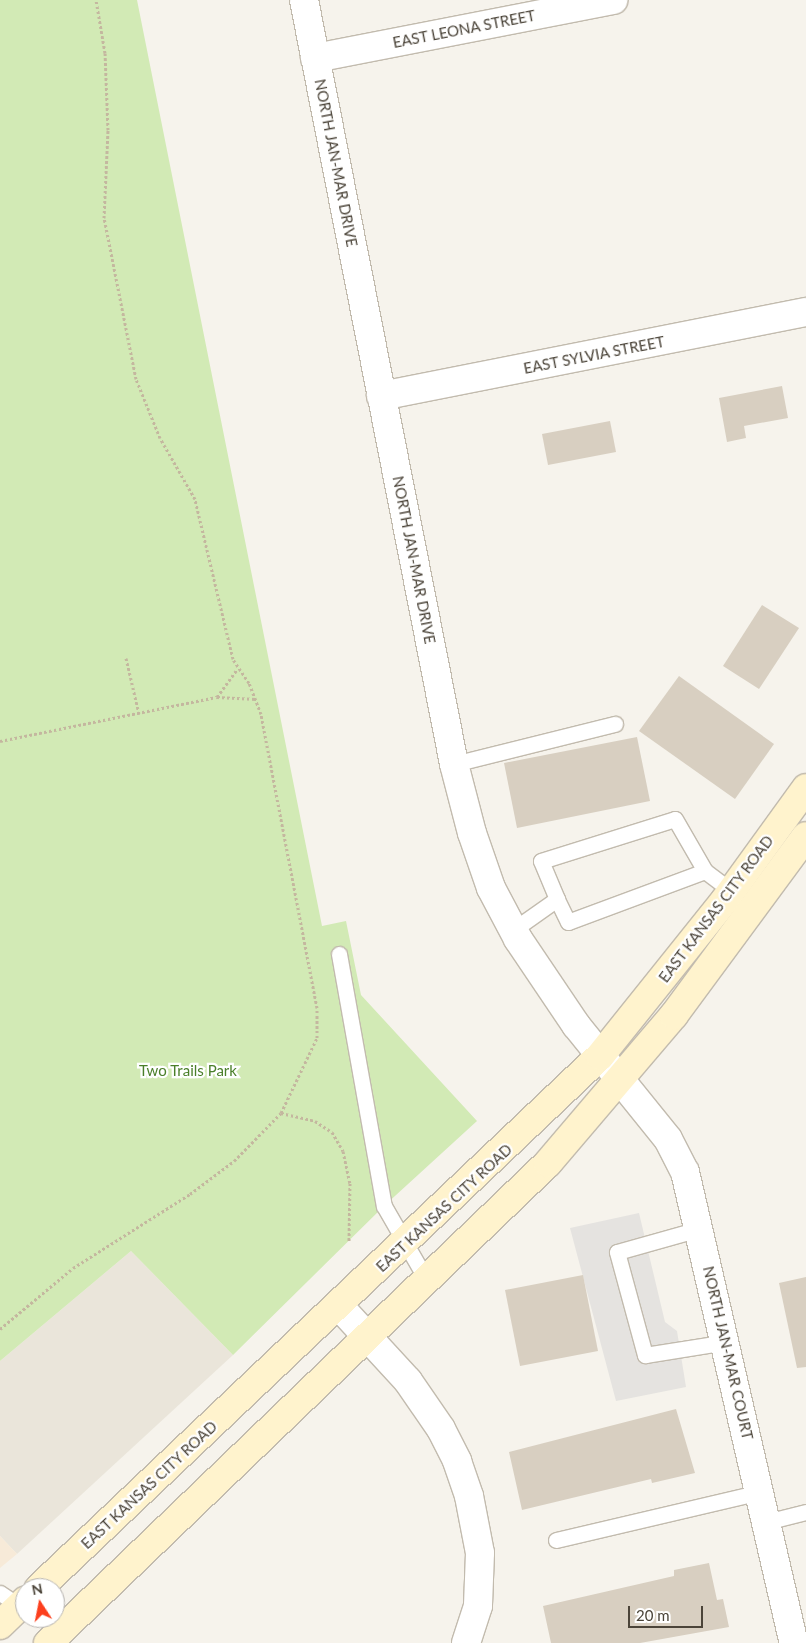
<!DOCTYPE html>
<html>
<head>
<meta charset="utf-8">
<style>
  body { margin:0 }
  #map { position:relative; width:806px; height:1643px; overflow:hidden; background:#f6f3ec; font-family:Lato,sans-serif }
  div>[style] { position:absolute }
  .residential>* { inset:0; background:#eae5da }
  .commercial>* { inset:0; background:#f7ead8 }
  .green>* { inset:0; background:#d2eab5 }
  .parking>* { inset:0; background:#e5e3e0 }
  .building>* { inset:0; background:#d8cfc1 }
  .path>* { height:3px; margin-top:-1.5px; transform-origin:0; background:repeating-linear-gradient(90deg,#c4b79f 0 2.5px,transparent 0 5px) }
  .roads { filter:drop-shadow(1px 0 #c2bbae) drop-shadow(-1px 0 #c2bbae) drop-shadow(0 1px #c2bbae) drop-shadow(0 -1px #c2bbae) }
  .lane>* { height:15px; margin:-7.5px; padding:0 7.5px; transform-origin:7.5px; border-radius:7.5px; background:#fff }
  .street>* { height:28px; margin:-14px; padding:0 14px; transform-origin:14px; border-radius:14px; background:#fff }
  .secondary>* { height:28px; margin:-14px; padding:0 14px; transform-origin:14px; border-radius:14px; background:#fff3cd }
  span { translate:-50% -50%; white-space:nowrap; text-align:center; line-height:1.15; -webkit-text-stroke:4.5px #fff; paint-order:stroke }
  .street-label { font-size:15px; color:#4b4439 }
  .park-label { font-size:15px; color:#4a7f2a }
  .north { position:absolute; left:15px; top:1578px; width:50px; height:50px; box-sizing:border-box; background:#fff; border:1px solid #b7b4b0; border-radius:50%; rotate:349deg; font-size:14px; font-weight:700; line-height:20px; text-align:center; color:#4b4439 }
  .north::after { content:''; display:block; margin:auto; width:18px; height:22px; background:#fc3f1d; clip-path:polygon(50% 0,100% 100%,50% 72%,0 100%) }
  .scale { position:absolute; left:628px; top:1606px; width:75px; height:22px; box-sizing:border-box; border:2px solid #4b4439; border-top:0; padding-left:6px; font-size:15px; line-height:18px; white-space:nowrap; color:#4b4439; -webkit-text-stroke:4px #fff; paint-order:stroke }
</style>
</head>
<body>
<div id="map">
  <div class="residential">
    <i style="clip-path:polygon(131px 1251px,233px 1355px,17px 1554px,0 1536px,0 1361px)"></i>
  </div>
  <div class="commercial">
    <i style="clip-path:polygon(0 1536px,17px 1554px,0 1568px)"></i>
  </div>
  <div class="green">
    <i style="clip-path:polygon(0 0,137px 0,322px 926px,346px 921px,361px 995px,477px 1121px,384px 1206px,233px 1355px,131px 1251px,0 1361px)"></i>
  </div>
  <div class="parking">
    <i style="clip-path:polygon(639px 1213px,665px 1322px,677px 1331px,686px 1387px,616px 1401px,570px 1228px)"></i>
  </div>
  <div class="building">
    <i style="clip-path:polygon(782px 386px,788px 418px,744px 426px,746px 438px,727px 442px,719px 398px)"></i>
    <i style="clip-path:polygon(610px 421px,616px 452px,548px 465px,542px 434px)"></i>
    <i style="clip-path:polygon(762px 605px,799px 628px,759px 689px,723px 666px)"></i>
    <i style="clip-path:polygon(679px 676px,774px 744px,735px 799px,639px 731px)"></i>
    <i style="clip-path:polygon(637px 737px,650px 801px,517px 828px,504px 763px)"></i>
    <i style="clip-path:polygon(583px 1275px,598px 1351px,520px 1366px,505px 1290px)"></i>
    <i style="clip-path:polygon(806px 1277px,806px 1367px,797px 1368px,779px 1283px)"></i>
    <i style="clip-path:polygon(676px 1409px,695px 1473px,652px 1483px,651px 1479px,522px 1510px,509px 1452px)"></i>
    <i style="clip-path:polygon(709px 1563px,717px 1600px,723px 1599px,729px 1627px,640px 1643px,551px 1643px,543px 1606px,674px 1576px,674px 1570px)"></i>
  </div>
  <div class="path">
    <i style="left:126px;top:658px;width:57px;rotate:76.9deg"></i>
    <i style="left:217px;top:697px;width:40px;rotate:2.9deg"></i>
    <i style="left:0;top:741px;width:221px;rotate:-11.5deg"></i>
    <i style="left:217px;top:697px;width:34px;rotate:-54deg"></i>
    <i style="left:281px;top:1113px;width:35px;rotate:13deg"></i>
    <i style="left:315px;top:1121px;width:20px;rotate:33deg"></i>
    <i style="left:332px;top:1132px;width:22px;rotate:60deg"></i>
    <i style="left:343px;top:1151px;width:33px;rotate:78deg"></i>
    <i style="left:350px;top:1183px;width:58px;rotate:91deg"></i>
    <i style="left:0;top:1329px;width:95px;rotate:-39.9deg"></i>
    <i style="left:73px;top:1268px;width:138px;rotate:-32.3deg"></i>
    <i style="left:190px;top:1194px;width:55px;rotate:-36.9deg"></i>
    <i style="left:234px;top:1161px;width:67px;rotate:-45.6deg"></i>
    <i style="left:281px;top:1113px;width:83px;rotate:-64.4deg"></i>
    <i style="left:317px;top:1038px;width:30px;rotate:-90deg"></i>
    <i style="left:317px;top:1008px;width:299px;rotate:-100.8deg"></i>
    <i style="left:261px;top:714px;width:33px;rotate:-111deg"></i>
    <i style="left:249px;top:683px;width:29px;rotate:-124deg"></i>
    <i style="left:233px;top:659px;width:164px;rotate:-103.4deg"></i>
    <i style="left:195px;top:499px;width:70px;rotate:-119.8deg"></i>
    <i style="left:160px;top:438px;width:64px;rotate:-112.1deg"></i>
    <i style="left:136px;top:379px;width:164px;rotate:-101.2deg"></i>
    <i style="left:104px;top:218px;width:88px;rotate:-87.4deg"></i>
    <i style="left:108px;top:130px;width:77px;rotate:-92.2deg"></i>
    <i style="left:105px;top:53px;width:54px;rotate:-99.6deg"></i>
  </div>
  <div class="roads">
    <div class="lane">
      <i style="left:454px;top:764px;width:166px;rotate:-14deg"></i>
      <i style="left:705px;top:871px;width:34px;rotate:37deg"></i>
      <i style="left:513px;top:930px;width:54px;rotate:-35.2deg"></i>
      <i style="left:557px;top:899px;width:41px;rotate:-112.8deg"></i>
      <i style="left:541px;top:861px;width:140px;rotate:-17.4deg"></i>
      <i style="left:675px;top:819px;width:60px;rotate:60deg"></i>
      <i style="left:705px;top:871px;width:146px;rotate:159.6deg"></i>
      <i style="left:568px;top:922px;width:25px;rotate:-116deg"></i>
      <i style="left:339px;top:954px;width:256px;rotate:79.9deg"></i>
      <i style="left:384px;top:1206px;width:84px;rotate:60.1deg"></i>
      <i style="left:699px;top:1229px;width:85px;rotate:164.3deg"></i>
      <i style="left:617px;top:1252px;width:107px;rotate:74.8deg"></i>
      <i style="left:645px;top:1355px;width:82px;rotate:-9.1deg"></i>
      <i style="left:766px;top:1522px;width:41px;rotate:-14deg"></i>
      <i style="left:556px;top:1540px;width:210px;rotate:-13.2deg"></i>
      <i style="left:0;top:1593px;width:23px;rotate:34deg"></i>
    </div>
    <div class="street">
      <i style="left:304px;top:0;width:779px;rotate:78.89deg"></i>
      <i style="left:454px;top:764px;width:71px;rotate:75.4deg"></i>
      <i style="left:472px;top:833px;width:58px;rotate:70.9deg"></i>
      <i style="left:491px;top:888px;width:58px;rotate:62.1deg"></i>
      <i style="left:518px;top:939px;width:104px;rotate:56deg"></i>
      <i style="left:576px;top:1025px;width:146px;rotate:51.1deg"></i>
      <i style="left:668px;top:1139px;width:37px;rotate:63deg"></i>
      <i style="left:685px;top:1172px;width:483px;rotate:77deg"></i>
      <i style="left:315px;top:58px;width:304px;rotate:-11deg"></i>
      <i style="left:381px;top:396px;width:433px;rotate:-11.2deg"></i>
      <i style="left:339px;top:1306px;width:102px;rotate:47.4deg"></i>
      <i style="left:408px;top:1381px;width:58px;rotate:55.5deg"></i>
      <i style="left:441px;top:1429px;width:36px;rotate:63deg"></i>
      <i style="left:457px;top:1461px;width:37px;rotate:71deg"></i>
      <i style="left:469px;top:1496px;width:58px;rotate:79.1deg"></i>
      <i style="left:480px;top:1553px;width:53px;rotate:92.2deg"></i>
      <i style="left:478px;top:1606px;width:39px;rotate:108deg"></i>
    </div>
    <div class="secondary">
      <i style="left:39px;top:1588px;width:773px;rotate:-43.48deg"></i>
      <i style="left:600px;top:1056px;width:200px;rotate:-51.3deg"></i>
      <i style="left:725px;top:900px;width:138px;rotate:-54.1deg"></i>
      <i style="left:0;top:1625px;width:35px;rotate:-44deg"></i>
      <i style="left:48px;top:1643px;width:693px;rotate:-43.83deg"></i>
      <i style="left:548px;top:1163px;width:194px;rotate:-49.6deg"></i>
      <i style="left:674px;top:1015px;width:222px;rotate:-53.6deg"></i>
    </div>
  </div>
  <div class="street-label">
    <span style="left:464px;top:29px;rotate:-11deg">EAST LEONA STREET</span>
    <span style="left:336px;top:163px;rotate:79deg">NORTH JAN-MAR DRIVE</span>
    <span style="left:594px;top:355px;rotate:-11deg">EAST SYLVIA STREET</span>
    <span style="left:414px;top:560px;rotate:79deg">NORTH JAN-MAR DRIVE</span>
    <span style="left:716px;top:909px;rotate:-53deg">EAST KANSAS CITY ROAD</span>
    <span style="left:444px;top:1208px;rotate:-43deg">EAST KANSAS CITY ROAD</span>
    <span style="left:728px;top:1353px;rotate:77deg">NORTH JAN-MAR COURT</span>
    <span style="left:149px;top:1485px;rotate:-43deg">EAST KANSAS CITY ROAD</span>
  </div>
  <div class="park-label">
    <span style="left:188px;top:1071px">Two Trails Park</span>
  </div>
  <div class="north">N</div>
  <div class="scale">20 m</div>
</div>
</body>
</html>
